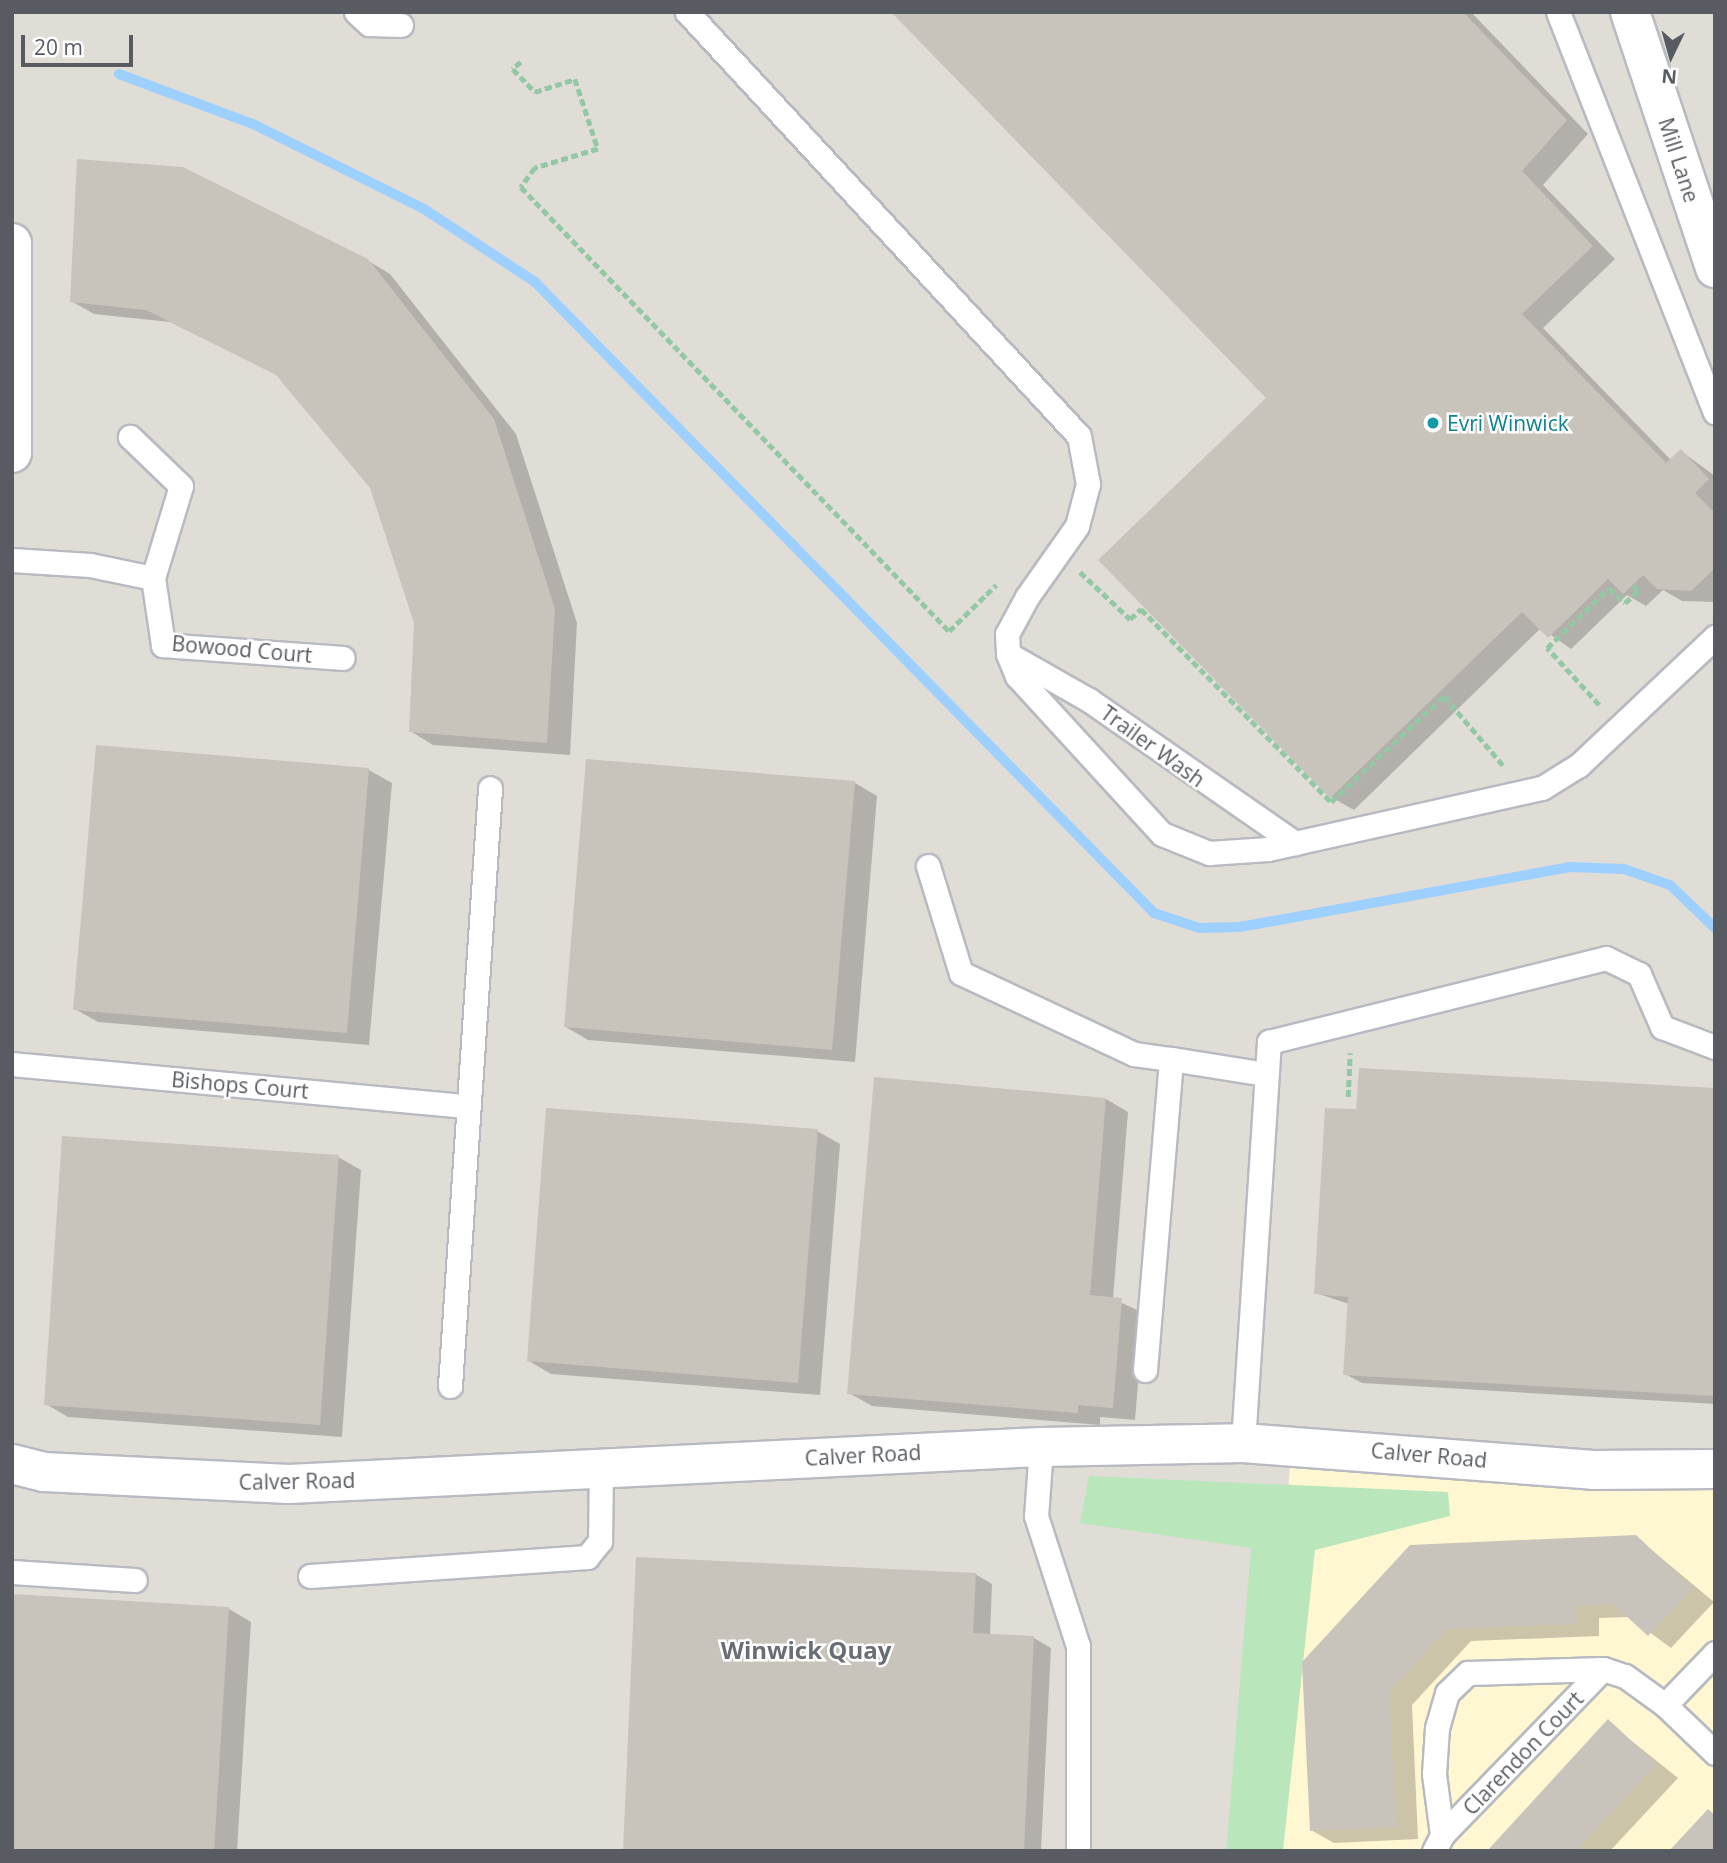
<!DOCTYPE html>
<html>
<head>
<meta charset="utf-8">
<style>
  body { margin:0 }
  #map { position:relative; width:1727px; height:1863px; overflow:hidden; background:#edeadf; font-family:"Open Sans",sans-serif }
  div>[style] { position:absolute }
  .commercial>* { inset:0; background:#fff6d2 }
  .industrial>* { inset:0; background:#e0ddd7 }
  .green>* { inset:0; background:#b9e7bb }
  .shadow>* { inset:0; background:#0003 }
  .stream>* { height:10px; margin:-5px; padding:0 5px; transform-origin:5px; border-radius:5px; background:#9dd0ff }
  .building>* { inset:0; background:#c8c4bc }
  .path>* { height:4.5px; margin-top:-2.25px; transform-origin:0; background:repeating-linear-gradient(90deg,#92c8a3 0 7px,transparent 0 10.5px) }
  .roads { filter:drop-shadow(2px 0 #b7bac0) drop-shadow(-2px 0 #b7bac0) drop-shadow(0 2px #b7bac0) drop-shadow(0 -2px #b7bac0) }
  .lane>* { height:23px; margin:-11.5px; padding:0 11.5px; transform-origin:11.5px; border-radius:11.5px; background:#fff }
  .secondary>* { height:38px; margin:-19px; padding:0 19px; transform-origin:19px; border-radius:19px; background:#fff }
  .dots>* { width:19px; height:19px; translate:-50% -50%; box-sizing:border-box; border:4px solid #fff; border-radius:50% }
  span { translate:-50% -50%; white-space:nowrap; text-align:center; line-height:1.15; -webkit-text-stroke:5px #fff; paint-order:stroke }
  .street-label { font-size:21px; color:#585c62 }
  .culture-label { font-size:21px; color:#0d838f }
  .left { translate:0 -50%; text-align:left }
  .quarter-label { font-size:24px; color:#696e74; font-weight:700 }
  .frame { position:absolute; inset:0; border:14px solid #585c62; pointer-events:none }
  .north { position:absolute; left:1636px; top:21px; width:70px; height:70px; -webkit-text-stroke:5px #fff; paint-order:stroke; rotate:185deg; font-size:19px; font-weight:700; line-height:28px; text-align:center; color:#585c62 }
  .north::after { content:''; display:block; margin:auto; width:24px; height:32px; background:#585c62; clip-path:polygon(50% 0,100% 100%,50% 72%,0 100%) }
  .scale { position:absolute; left:21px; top:35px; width:112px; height:32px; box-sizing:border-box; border:4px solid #585c62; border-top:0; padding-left:9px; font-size:21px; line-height:24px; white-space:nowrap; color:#585c62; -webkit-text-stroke:5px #fff; paint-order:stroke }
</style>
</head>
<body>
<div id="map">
  <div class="commercial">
    <i style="clip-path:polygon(1291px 1449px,1715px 1467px,1715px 1851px,1264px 1851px)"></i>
  </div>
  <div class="industrial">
    <i style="clip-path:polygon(12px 12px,1715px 12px,1715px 1467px,1291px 1449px,1264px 1851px,12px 1851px)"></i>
  </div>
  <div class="green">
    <i style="clip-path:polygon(1089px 1476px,1448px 1492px,1450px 1516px,1315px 1550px,1283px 1851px,1226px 1851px,1251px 1548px,1080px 1523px)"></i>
  </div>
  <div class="shadow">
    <i style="clip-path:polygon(894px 12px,1471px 12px,1588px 134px,1543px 185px,1615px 259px,1543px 328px,1671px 460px,1681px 451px,1715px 476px,1715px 602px,1682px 601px,1663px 590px,1646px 606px,1627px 595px,1571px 649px,1541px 628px,1354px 810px,1331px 797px,1269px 398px)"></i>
    <i style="clip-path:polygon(367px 260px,390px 274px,516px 434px,577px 623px,570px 755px,433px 745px,410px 731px,416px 623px,371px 487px,280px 376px,170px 322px,94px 314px,71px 301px)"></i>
    <i style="clip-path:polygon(98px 746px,369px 770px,392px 783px,369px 1045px,98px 1022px,75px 1009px)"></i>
    <i style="clip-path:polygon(855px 783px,877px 796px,855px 1062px,588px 1040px,566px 1027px)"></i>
    <i style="clip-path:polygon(1715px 1090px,1715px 1404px,1362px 1383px,1345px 1374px,1349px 1304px,1316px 1293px,1358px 1111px)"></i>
    <i style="clip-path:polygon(1106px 1099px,1128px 1112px,1113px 1299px,1144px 1313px,1135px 1420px,1100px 1417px,1100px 1425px,872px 1406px,849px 1393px)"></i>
    <i style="clip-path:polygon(817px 1131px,840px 1144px,820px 1395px,551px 1374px,529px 1361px)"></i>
    <i style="clip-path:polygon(338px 1157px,361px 1170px,342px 1437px,68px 1417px,46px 1404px)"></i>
    <i style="clip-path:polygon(1636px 1537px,1714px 1602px,1671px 1648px,1629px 1617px,1599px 1618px,1599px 1636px,1471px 1641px,1412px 1705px,1418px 1839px,1334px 1843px,1311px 1830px,1303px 1662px)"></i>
    <i style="clip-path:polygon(975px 1574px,992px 1584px,990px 1636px,1034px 1638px,1051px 1648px,1041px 1851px,624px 1851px)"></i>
    <i style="clip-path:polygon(12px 1596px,229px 1609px,251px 1622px,237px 1851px,12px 1851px)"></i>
    <i style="clip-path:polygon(1608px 1722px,1678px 1778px,1610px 1851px,1489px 1851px)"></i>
  </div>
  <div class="stream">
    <i style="left:119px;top:74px;width:143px;rotate:20.5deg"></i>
    <i style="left:253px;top:124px;width:191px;rotate:26.4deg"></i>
    <i style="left:424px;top:209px;width:133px;rotate:33.3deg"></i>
    <i style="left:535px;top:282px;width:884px;rotate:45.55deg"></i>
    <i style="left:1154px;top:913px;width:47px;rotate:18.4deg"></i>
    <i style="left:1199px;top:928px;width:41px;rotate:-1.4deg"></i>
    <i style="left:1240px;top:927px;width:334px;rotate:-10.3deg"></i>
    <i style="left:1569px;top:867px;width:55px;rotate:2.1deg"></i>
    <i style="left:1624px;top:869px;width:49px;rotate:19.2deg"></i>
    <i style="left:1670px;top:885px;width:62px;rotate:43.7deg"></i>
  </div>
  <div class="building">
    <i style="clip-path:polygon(891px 12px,1463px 12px,1567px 120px,1522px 171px,1593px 246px,1522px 314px,1666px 463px,1681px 449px,1709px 479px,1695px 493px,1715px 513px,1715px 568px,1691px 591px,1657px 589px,1643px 575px,1623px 594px,1608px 579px,1548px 638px,1522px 612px,1330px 798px,1098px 560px,1266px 398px)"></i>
    <i style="clip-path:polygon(77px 159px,183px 167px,368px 259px,494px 419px,555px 609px,547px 743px,409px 732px,414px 623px,370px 488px,276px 375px,146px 310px,70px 302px)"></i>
    <i style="clip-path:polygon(96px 745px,369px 768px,347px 1033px,73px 1010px)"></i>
    <i style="clip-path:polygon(586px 759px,855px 781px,832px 1050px,564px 1027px)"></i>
    <i style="clip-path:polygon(1359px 1068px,1715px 1088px,1715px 1396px,1343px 1375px,1348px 1297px,1314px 1294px,1325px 1108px,1356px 1109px)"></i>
    <i style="clip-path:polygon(874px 1077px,1106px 1098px,1090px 1295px,1122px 1298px,1113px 1408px,1078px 1405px,1078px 1413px,847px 1394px)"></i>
    <i style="clip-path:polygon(546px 1108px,818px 1129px,798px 1383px,527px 1361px)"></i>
    <i style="clip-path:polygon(62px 1136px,339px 1155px,320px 1425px,44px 1405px)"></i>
    <i style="clip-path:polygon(1636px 1535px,1693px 1588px,1648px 1636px,1613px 1604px,1576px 1606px,1577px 1624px,1447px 1629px,1389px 1692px,1396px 1827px,1310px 1831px,1302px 1662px,1410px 1545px)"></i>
    <i style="clip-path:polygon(636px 1557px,976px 1573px,973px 1633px,1034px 1636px,1024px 1851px,623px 1851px)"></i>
    <i style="clip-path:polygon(12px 1594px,229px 1607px,214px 1851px,12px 1851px)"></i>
    <i style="clip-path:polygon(1608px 1719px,1656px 1764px,1576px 1851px,1487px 1851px)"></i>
    <i style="clip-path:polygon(1708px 1809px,1715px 1815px,1715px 1851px,1669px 1851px)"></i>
  </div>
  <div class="path">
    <i style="left:521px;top:62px;width:11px;rotate:139deg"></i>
    <i style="left:513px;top:69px;width:32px;rotate:46deg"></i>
    <i style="left:535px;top:92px;width:42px;rotate:-18deg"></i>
    <i style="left:575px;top:79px;width:74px;rotate:71.8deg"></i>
    <i style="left:598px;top:149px;width:66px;rotate:163.2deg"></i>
    <i style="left:535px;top:168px;width:24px;rotate:126deg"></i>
    <i style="left:521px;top:187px;width:617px;rotate:46.05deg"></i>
    <i style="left:949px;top:631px;width:66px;rotate:-44.4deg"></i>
    <i style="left:1080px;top:572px;width:69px;rotate:43.2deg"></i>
    <i style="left:1130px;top:619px;width:15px;rotate:-42deg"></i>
    <i style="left:1141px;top:609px;width:271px;rotate:45.4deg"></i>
    <i style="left:1331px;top:802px;width:155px;rotate:-43.2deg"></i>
    <i style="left:1444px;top:696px;width:91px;rotate:49.5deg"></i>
    <i style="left:1599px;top:705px;width:77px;rotate:-132.4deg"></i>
    <i style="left:1547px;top:648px;width:86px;rotate:-44.1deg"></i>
    <i style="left:1609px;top:588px;width:22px;rotate:43deg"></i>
    <i style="left:1625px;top:603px;width:18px;rotate:-43deg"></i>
    <i style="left:1638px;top:591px;width:9px;rotate:-131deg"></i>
    <i style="left:1348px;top:1097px;width:44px;rotate:-87.4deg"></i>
  </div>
  <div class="roads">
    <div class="lane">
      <i style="left:356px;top:12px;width:18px;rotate:43deg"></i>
      <i style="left:369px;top:24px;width:32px;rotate:2deg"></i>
      <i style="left:687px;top:12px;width:577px;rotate:47.25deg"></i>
      <i style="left:1079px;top:436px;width:49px;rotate:79.4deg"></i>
      <i style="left:1088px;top:484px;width:43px;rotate:104.7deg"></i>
      <i style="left:1077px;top:526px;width:87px;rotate:125.2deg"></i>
      <i style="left:1027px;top:597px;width:42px;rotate:118.4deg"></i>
      <i style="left:1007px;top:634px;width:20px;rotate:87deg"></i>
      <i style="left:1008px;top:654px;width:24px;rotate:68deg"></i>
      <i style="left:1017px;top:676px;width:214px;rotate:47.5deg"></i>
      <i style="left:1162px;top:834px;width:51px;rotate:22deg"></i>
      <i style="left:1209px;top:853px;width:59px;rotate:-3.9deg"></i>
      <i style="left:1268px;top:849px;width:281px;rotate:-12.6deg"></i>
      <i style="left:1542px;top:788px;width:44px;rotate:-31.9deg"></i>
      <i style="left:1579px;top:765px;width:187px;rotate:-43.3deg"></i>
      <i style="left:1558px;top:12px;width:430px;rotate:68.6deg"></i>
      <i style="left:12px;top:560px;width:78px;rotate:3.7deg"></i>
      <i style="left:90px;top:565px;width:64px;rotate:11.7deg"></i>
      <i style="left:153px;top:578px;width:96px;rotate:-73.1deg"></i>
      <i style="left:181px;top:486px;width:71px;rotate:-136.1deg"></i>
      <i style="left:153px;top:578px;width:68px;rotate:81.5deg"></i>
      <i style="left:163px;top:645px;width:180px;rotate:4.1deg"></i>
      <i style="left:1008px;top:654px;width:93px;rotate:29.6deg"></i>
      <i style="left:1089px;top:700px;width:251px;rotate:34.8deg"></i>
      <i style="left:928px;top:866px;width:112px;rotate:72.9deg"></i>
      <i style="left:961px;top:973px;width:191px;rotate:25.1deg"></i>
      <i style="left:1134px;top:1054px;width:37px;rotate:8deg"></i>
      <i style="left:12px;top:1064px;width:458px;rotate:5.3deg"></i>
      <i style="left:1145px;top:1370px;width:312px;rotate:-85.2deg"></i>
      <i style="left:1171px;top:1059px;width:96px;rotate:9deg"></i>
      <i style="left:450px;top:1386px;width:599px;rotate:-86.17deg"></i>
      <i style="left:1243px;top:1443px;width:402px;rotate:-86.3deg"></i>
      <i style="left:1269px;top:1042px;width:347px;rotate:-14deg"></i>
      <i style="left:1606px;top:958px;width:37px;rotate:26deg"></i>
      <i style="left:1639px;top:974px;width:58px;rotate:66.5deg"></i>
      <i style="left:1662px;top:1027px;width:57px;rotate:20.7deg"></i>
      <i style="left:1041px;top:1447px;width:69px;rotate:94.1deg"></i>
      <i style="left:1036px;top:1516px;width:137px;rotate:72.1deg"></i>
      <i style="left:1078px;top:1646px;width:205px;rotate:90deg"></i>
      <i style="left:12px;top:1572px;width:123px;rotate:3.7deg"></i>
      <i style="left:310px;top:1576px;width:278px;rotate:-3.9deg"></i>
      <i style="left:587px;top:1557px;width:21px;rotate:-51deg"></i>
      <i style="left:600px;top:1541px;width:74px;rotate:-89.2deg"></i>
      <i style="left:1665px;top:1705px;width:69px;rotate:43.8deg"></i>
      <i style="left:1442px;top:1835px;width:62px;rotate:-97.5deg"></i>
      <i style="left:1434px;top:1774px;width:46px;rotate:-86.3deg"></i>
      <i style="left:1437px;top:1728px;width:36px;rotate:-74deg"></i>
      <i style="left:1447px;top:1693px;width:29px;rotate:-44deg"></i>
      <i style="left:1468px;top:1673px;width:135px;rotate:-1.7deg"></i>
      <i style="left:1603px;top:1669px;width:23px;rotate:18deg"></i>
      <i style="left:1625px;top:1676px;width:49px;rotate:35.9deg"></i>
      <i style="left:1665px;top:1705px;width:72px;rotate:-46.1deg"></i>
      <i style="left:1434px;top:1851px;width:18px;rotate:-63deg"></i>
      <i style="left:1442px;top:1835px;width:231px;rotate:-45.9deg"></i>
    </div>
    <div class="secondary">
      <i style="left:1630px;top:12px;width:270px;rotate:71.6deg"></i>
      <i style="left:12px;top:243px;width:210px;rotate:90deg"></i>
      <i style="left:12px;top:1464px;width:33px;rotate:14deg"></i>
      <i style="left:44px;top:1472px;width:245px;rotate:2.8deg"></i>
      <i style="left:289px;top:1484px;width:753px;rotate:-2.82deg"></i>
      <i style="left:1041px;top:1447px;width:202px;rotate:-1.1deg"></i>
      <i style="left:1243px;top:1443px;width:351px;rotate:4.4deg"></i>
      <i style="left:1593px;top:1470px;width:122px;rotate:-0.5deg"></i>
    </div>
  </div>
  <div class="dots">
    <i style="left:1433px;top:423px;background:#0f9aa8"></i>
  </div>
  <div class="street-label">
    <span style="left:1679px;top:160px;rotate:72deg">Mill Lane</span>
    <span style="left:242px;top:649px;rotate:5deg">Bowood Court</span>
    <span style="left:1153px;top:746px;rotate:36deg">Trailer Wash</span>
    <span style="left:240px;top:1085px;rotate:5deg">Bishops Court</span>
    <span style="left:863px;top:1455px;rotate:-3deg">Calver Road</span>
    <span style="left:1429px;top:1455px;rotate:5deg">Calver Road</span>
    <span style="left:297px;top:1481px;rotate:-1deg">Calver Road</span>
    <span style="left:1523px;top:1753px;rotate:-46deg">Clarendon Court</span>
  </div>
  <div class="culture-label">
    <span class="left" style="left:1447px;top:423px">Evri Winwick</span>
  </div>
  <div class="quarter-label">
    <span style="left:806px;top:1650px">Winwick Quay</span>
  </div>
  <div class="frame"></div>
  <div class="north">N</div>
  <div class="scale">20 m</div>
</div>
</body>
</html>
